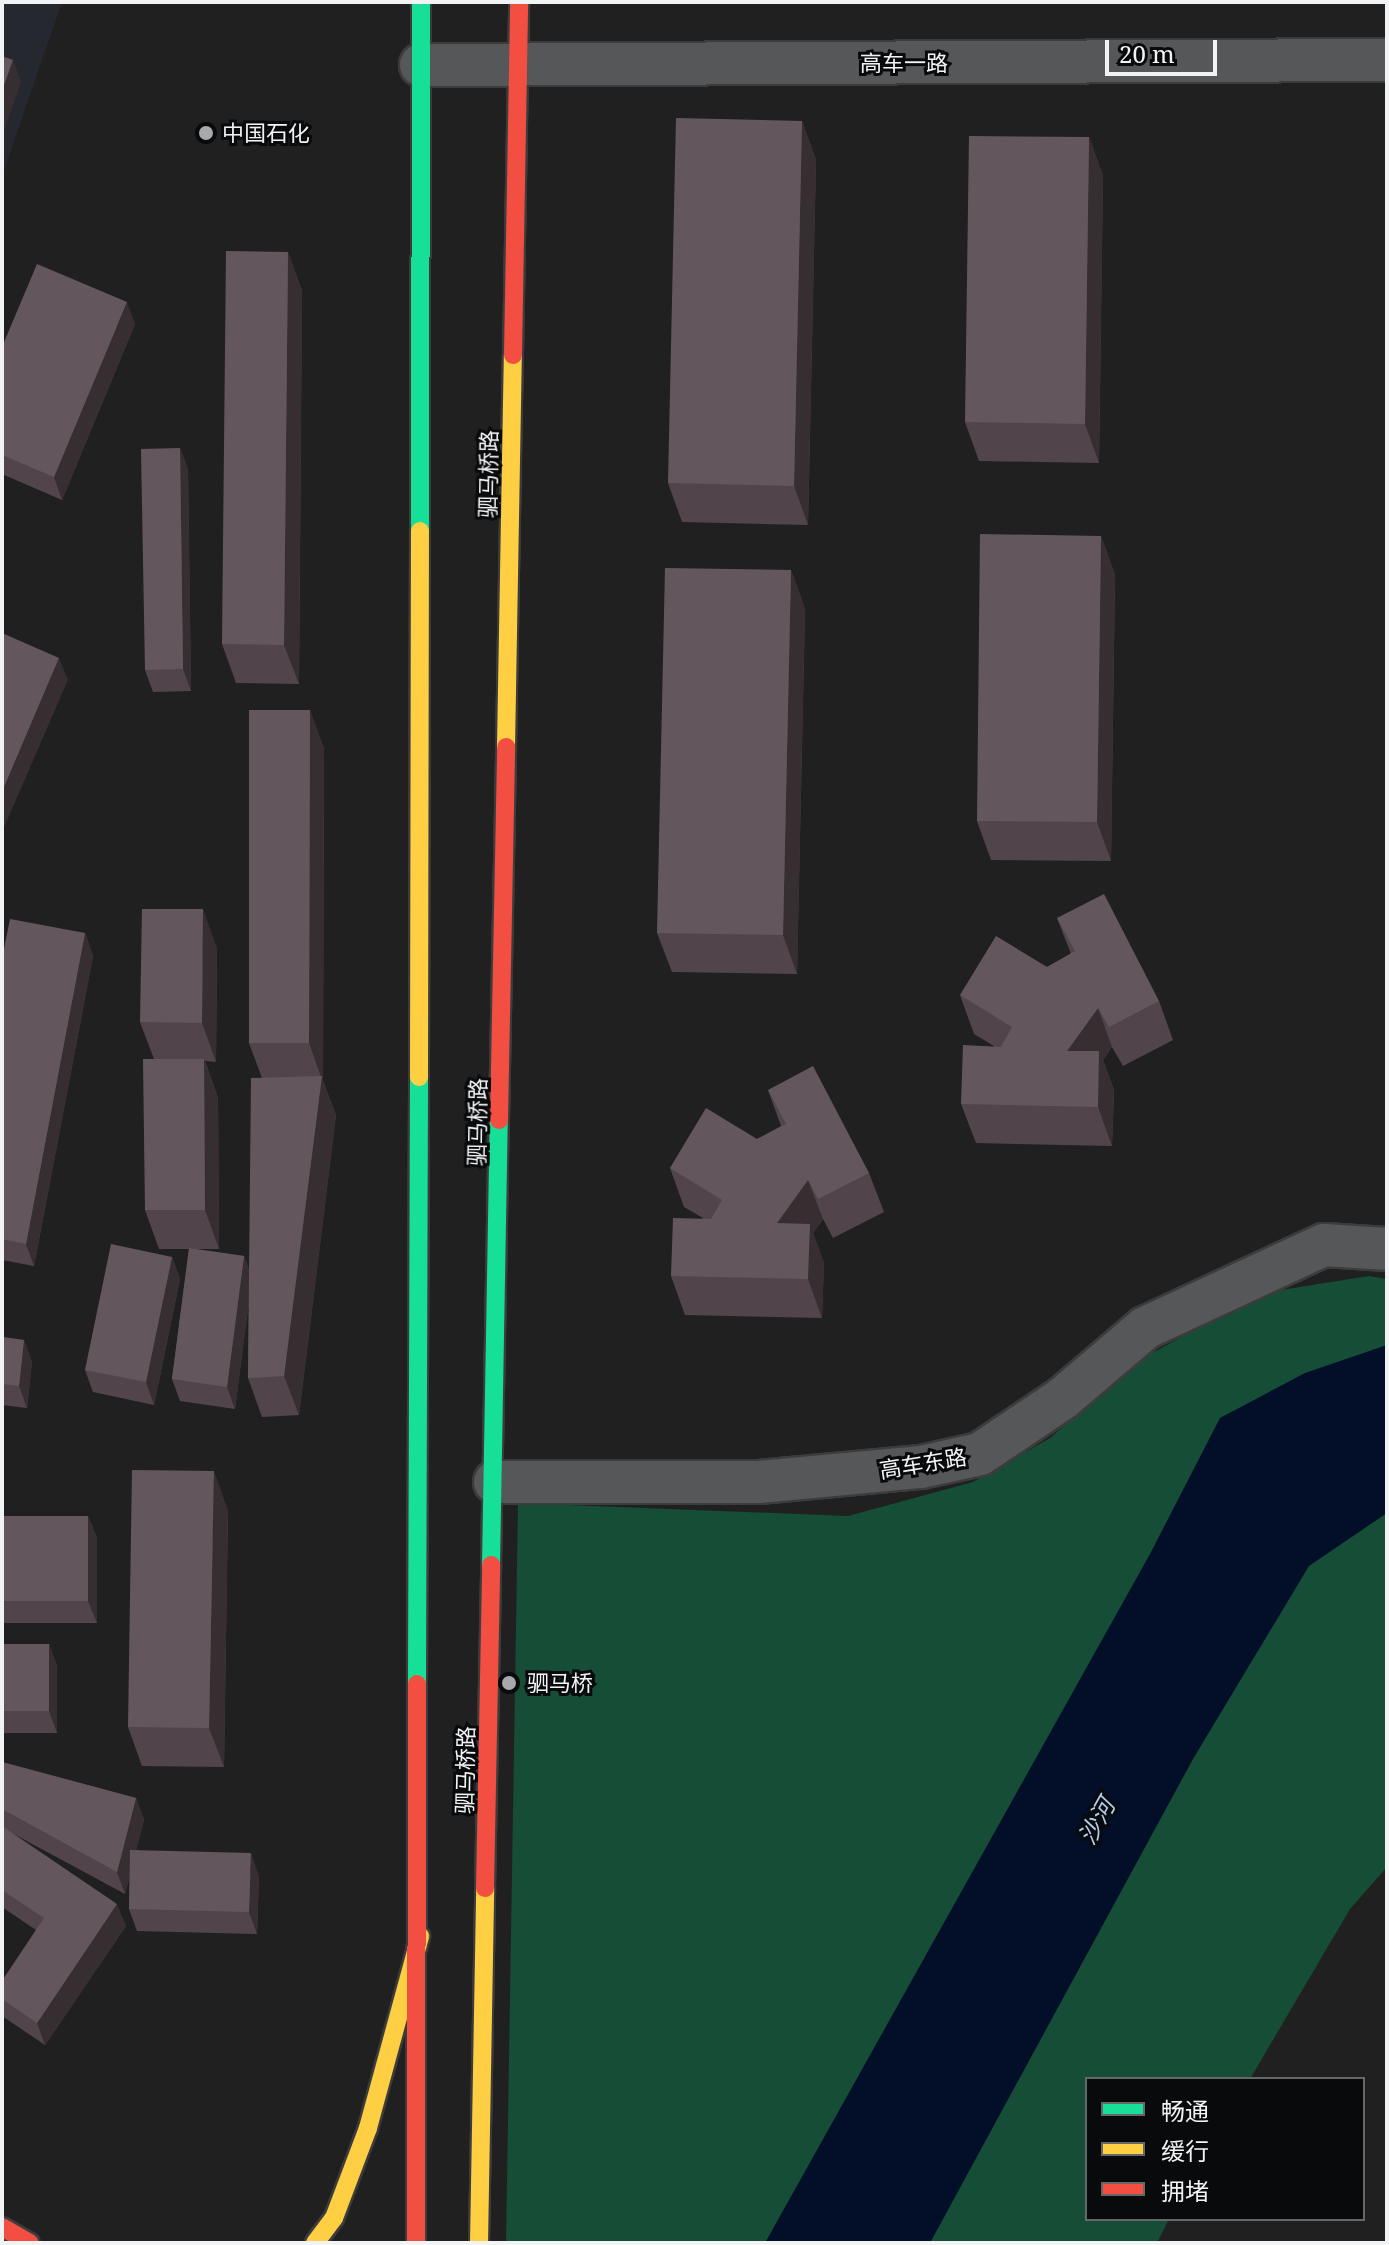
<!DOCTYPE html>
<html>
<head>
<meta charset="utf-8">
<style>
  body { margin:0 }
  #map { position:relative; width:1389px; height:2245px; overflow:hidden; background:#202021; font-family:"Noto Serif","Noto Sans SC",serif }
  div>[style] { position:absolute }
  .built>* { inset:0; background:#26282f }
  .green>* { inset:0; background:#154d36 }
  .water>* { inset:0; background:#030e29 }
  .roads { filter:drop-shadow(2px 0 #3c3c3d) drop-shadow(-2px 0 #3c3c3d) drop-shadow(0 2px #3c3c3d) drop-shadow(0 -2px #3c3c3d) }
  .street>* { height:42px; margin:-21px; padding:0 21px; transform-origin:21px; border-radius:21px; background:#565758 }
  .fast>* { height:18px; margin:-9px; padding:0 9px; transform-origin:9px; border-radius:9px; background:#16e098 }
  .slow>* { height:18px; margin:-9px; padding:0 9px; transform-origin:9px; border-radius:9px; background:#ffcf43 }
  .jam>* { height:18px; margin:-9px; padding:0 9px; transform-origin:9px; border-radius:9px; background:#f24e42 }
  .wall>* { inset:0; background:#52444b }
  .shaded-wall>* { inset:0; background:#372e32 }
  .building>* { inset:0; background:#63575d }
  .dots>* { width:22px; height:22px; translate:-50% -50%; box-sizing:border-box; border:4px solid #090a0b; border-radius:50% }
  span { translate:-50% -50%; white-space:nowrap; text-align:center; line-height:1.15; -webkit-text-stroke:6px #090a0b; paint-order:stroke }
  .street-label { font-size:22px; color:#f2f3f4 }
  .poi-label { font-size:22px; color:#f2f3f4 }
  .left { translate:0 -50%; text-align:left }
  .water-label { font-size:24px; color:#b2cdf0; font-style:italic }
  .frame { position:absolute; inset:0; border:4px solid #f2f3f4; pointer-events:none }
  .legend { position:absolute; left:1085px; top:2077px; width:280px; height:144px; box-sizing:border-box; background:#090a0b; border:2px solid #666768; margin:0; padding:10px 14px; list-style:none; font-size:24px; color:#f2f3f4 }
  .legend li { display:flex; align-items:center; gap:16px; height:40px }
  .legend b { width:40px; border:2px solid #666768 }
  .scale { position:absolute; left:1105px; top:40px; width:112px; height:36px; box-sizing:border-box; border:4px solid #f2f3f4; border-top:0; padding-left:10px; font-size:24px; line-height:28px; white-space:nowrap; color:#f2f3f4; -webkit-text-stroke:6px #090a0b; paint-order:stroke }
</style>
</head>
<body>
<div id="map">
  <div class="built">
    <i style="clip-path:polygon(2px 2px,62px 2px,2px 176px)"></i>
  </div>
  <div class="green">
    <i style="clip-path:polygon(1369px 1276px,1387px 1279px,1387px 1867px,1350px 1909px,1250px 2079px,1087px 2079px,1087px 2219px,1169px 2219px,1157px 2243px,506px 2243px,518px 1503px,848px 1516px,973px 1482px,1050px 1438px,1143px 1358px,1262px 1293px)"></i>
  </div>
  <div class="water">
    <i style="clip-path:polygon(1387px 1345px,1387px 1513px,1309px 1566px,1193px 1759px,930px 2243px,765px 2243px,1150px 1554px,1220px 1418px,1305px 1373px)"></i>
  </div>
  <div class="roads">
    <div class="street">
      <i style="left:421px;top:65px;width:966px;rotate:-0.3deg"></i>
      <i style="left:495px;top:1482px;width:264px"></i>
      <i style="left:759px;top:1482px;width:163px;rotate:-5.3deg"></i>
      <i style="left:921px;top:1467px;width:60px;rotate:-12.4deg"></i>
      <i style="left:980px;top:1454px;width:99px;rotate:-33.9deg"></i>
      <i style="left:1062px;top:1399px;width:109px;rotate:-40.5deg"></i>
      <i style="left:1145px;top:1328px;width:197px;rotate:-24.9deg"></i>
      <i style="left:1324px;top:1245px;width:63px;rotate:3.6deg"></i>
    </div>
    <div class="fast">
      <i style="left:420px;top:531px;width:529px;rotate:-89.89deg"></i>
      <i style="left:491px;top:1565px;width:445px;rotate:-89deg"></i>
      <i style="left:417px;top:1684px;width:607px;rotate:-89.81deg"></i>
    </div>
    <div class="slow">
      <i style="left:506px;top:747px;width:392px;rotate:-89deg"></i>
      <i style="left:419px;top:1077px;width:546px;rotate:-89.9deg"></i>
      <i style="left:315px;top:2243px;width:31px;rotate:-53deg"></i>
      <i style="left:334px;top:2218px;width:96px;rotate:-69.3deg"></i>
      <i style="left:368px;top:2128px;width:199px;rotate:-74.8deg"></i>
      <i style="left:479px;top:2243px;width:355px;rotate:-89deg"></i>
    </div>
    <div class="jam">
      <i style="left:513px;top:355px;width:353px;rotate:-89deg"></i>
      <i style="left:499px;top:1120px;width:373px;rotate:-88.9deg"></i>
      <i style="left:485px;top:1888px;width:323px;rotate:-88.9deg"></i>
      <i style="left:2px;top:2227px;width:32px;rotate:30deg"></i>
      <i style="left:416px;top:2243px;width:559px;rotate:-89.9deg"></i>
    </div>
  </div>
  <div class="wall">
    <i style="clip-path:polygon(802px 121px,816px 160px,808px 525px,682px 522px,668px 483px)"></i>
    <i style="clip-path:polygon(1089px 137px,1103px 176px,1099px 463px,979px 461px,965px 422px)"></i>
    <i style="clip-path:polygon(288px 252px,302px 291px,299px 684px,236px 683px,222px 644px)"></i>
    <i style="clip-path:polygon(135px 324px,62px 500px,2px 474px,2px 347px)"></i>
    <i style="clip-path:polygon(180px 448px,188px 470px,191px 691px,153px 692px,145px 670px)"></i>
    <i style="clip-path:polygon(1101px 536px,1115px 575px,1111px 861px,991px 860px,977px 821px)"></i>
    <i style="clip-path:polygon(791px 570px,805px 609px,797px 974px,672px 972px,657px 933px)"></i>
    <i style="clip-path:polygon(310px 710px,324px 749px,323px 1081px,336px 1115px,299px 1415px,262px 1417px,248px 1378px,249px 1301px,235px 1409px,180px 1401px,172px 1379px,189px 1249px,159px 1249px,145px 1210px,154px 1059px,140px 1022px,217px 948px,216px 1062px,205px 1061px,218px 1098px,219px 1249px,193px 1249px,244px 1256px,249px 1270px,262px 1078px,249px 1043px)"></i>
    <i style="clip-path:polygon(1057px 918px,1159px 1001px,1173px 1040px,1123px 1066px,1112px 1047px,1103px 1060px,1114px 1090px,1112px 1146px,976px 1143px,961px 1104px,994px 1046px,974px 1034px,960px 995px,1047px 967px,1071px 954px)"></i>
    <i style="clip-path:polygon(85px 933px,93px 956px,34px 1266px,2px 1260px,2px 959px)"></i>
    <i style="clip-path:polygon(768px 1090px,869px 1173px,884px 1212px,833px 1238px,823px 1219px,813px 1233px,824px 1263px,822px 1318px,685px 1315px,671px 1276px,703px 1218px,684px 1207px,670px 1168px,757px 1139px,781px 1126px)"></i>
    <i style="clip-path:polygon(172px 1257px,180px 1279px,154px 1405px,93px 1392px,85px 1370px)"></i>
    <i style="clip-path:polygon(2px 1337px,24px 1340px,32px 1362px,27px 1408px,2px 1405px)"></i>
    <i style="clip-path:polygon(228px 1510px,224px 1767px,142px 1766px,128px 1727px)"></i>
    <i style="clip-path:polygon(2px 1516px,88px 1516px,97px 1538px,97px 1623px,2px 1623px)"></i>
    <i style="clip-path:polygon(2px 1644px,49px 1644px,57px 1666px,57px 1733px,2px 1733px)"></i>
    <i style="clip-path:polygon(2px 1762px,136px 1798px,144px 1820px,136px 1850px,259px 1876px,257px 1934px,137px 1931px,129px 1909px,130px 1875px,125px 1894px,10px 1832px,126px 1926px,45px 2045px,2px 2016px,2px 1981px,36px 1930px,2px 1907px)"></i>
  </div>
  <div class="shaded-wall">
    <i style="clip-path:polygon(13px 60px,21px 82px,2px 137px,2px 91px)"></i>
    <i style="clip-path:polygon(802px 121px,816px 160px,808px 525px,794px 486px)"></i>
    <i style="clip-path:polygon(1089px 137px,1103px 176px,1099px 463px,1085px 424px)"></i>
    <i style="clip-path:polygon(288px 252px,302px 291px,299px 684px,284px 645px)"></i>
    <i style="clip-path:polygon(127px 302px,135px 324px,62px 500px,54px 477px)"></i>
    <i style="clip-path:polygon(180px 448px,188px 470px,191px 691px,183px 669px)"></i>
    <i style="clip-path:polygon(1101px 536px,1115px 575px,1111px 861px,1097px 822px)"></i>
    <i style="clip-path:polygon(791px 570px,805px 609px,797px 974px,783px 935px)"></i>
    <i style="clip-path:polygon(59px 658px,68px 680px,2px 832px,2px 792px)"></i>
    <i style="clip-path:polygon(310px 710px,324px 749px,323px 1081px,336px 1115px,299px 1415px,284px 1376px,321px 1077px,309px 1043px)"></i>
    <i style="clip-path:polygon(203px 909px,217px 948px,216px 1062px,202px 1023px)"></i>
    <i style="clip-path:polygon(85px 933px,93px 956px,34px 1266px,26px 1244px)"></i>
    <i style="clip-path:polygon(1098px 1008px,1112px 1047px,1103px 1060px,1114px 1090px,1112px 1146px,1098px 1107px,1067px 1051px)"></i>
    <i style="clip-path:polygon(204px 1059px,218px 1098px,219px 1249px,205px 1210px)"></i>
    <i style="clip-path:polygon(808px 1180px,823px 1219px,813px 1233px,824px 1263px,822px 1318px,808px 1279px,777px 1223px)"></i>
    <i style="clip-path:polygon(244px 1256px,252px 1278px,235px 1409px,227px 1387px)"></i>
    <i style="clip-path:polygon(172px 1257px,180px 1279px,154px 1405px,146px 1382px)"></i>
    <i style="clip-path:polygon(24px 1340px,32px 1362px,27px 1408px,19px 1386px)"></i>
    <i style="clip-path:polygon(214px 1471px,228px 1510px,224px 1767px,209px 1728px)"></i>
    <i style="clip-path:polygon(88px 1516px,97px 1538px,97px 1623px,88px 1601px)"></i>
    <i style="clip-path:polygon(49px 1644px,57px 1666px,57px 1733px,49px 1711px)"></i>
    <i style="clip-path:polygon(136px 1798px,144px 1820px,125px 1894px,117px 1872px)"></i>
    <i style="clip-path:polygon(251px 1853px,259px 1876px,257px 1934px,249px 1912px)"></i>
    <i style="clip-path:polygon(117px 1904px,126px 1926px,45px 2045px,37px 2023px)"></i>
  </div>
  <div class="building">
    <i style="clip-path:polygon(2px 56px,13px 60px,2px 91px)"></i>
    <i style="clip-path:polygon(676px 118px,802px 121px,794px 486px,668px 483px)"></i>
    <i style="clip-path:polygon(969px 136px,1089px 137px,1085px 424px,965px 422px)"></i>
    <i style="clip-path:polygon(226px 251px,288px 252px,284px 645px,222px 644px)"></i>
    <i style="clip-path:polygon(37px 264px,127px 302px,54px 477px,2px 455px,2px 347px)"></i>
    <i style="clip-path:polygon(180px 448px,183px 669px,145px 670px,141px 449px)"></i>
    <i style="clip-path:polygon(980px 534px,1101px 536px,1097px 822px,977px 821px)"></i>
    <i style="clip-path:polygon(665px 568px,791px 570px,783px 935px,657px 933px)"></i>
    <i style="clip-path:polygon(2px 633px,59px 658px,2px 792px)"></i>
    <i style="clip-path:polygon(249px 710px,310px 710px,309px 1043px,249px 1043px)"></i>
    <i style="clip-path:polygon(1104px 894px,1159px 1001px,1109px 1027px,1098px 1008px,1067px 1051px,1099px 1051px,1098px 1107px,961px 1104px,963px 1045px,1001px 1047px,1012px 1027px,960px 995px,996px 936px,1047px 967px,1075px 951px,1057px 918px)"></i>
    <i style="clip-path:polygon(142px 909px,203px 909px,202px 1023px,140px 1022px)"></i>
    <i style="clip-path:polygon(10px 919px,85px 933px,26px 1244px,2px 1239px,2px 959px)"></i>
    <i style="clip-path:polygon(143px 1059px,204px 1059px,205px 1210px,145px 1210px)"></i>
    <i style="clip-path:polygon(813px 1066px,869px 1173px,818px 1199px,808px 1180px,777px 1223px,810px 1224px,808px 1279px,671px 1276px,673px 1218px,711px 1219px,722px 1200px,670px 1168px,706px 1108px,757px 1139px,786px 1124px,768px 1090px)"></i>
    <i style="clip-path:polygon(322px 1076px,284px 1376px,248px 1378px,251px 1078px)"></i>
    <i style="clip-path:polygon(111px 1244px,172px 1257px,146px 1382px,85px 1370px)"></i>
    <i style="clip-path:polygon(189px 1248px,244px 1256px,227px 1387px,172px 1379px)"></i>
    <i style="clip-path:polygon(2px 1337px,24px 1340px,19px 1386px,2px 1384px)"></i>
    <i style="clip-path:polygon(132px 1470px,214px 1471px,209px 1728px,128px 1727px)"></i>
    <i style="clip-path:polygon(2px 1516px,88px 1516px,88px 1601px,2px 1601px)"></i>
    <i style="clip-path:polygon(2px 1644px,49px 1644px,49px 1711px,2px 1711px)"></i>
    <i style="clip-path:polygon(2px 1762px,136px 1798px,117px 1872px,2px 1809px)"></i>
    <i style="clip-path:polygon(2px 1826px,117px 1904px,37px 2023px,2px 1999px,2px 1981px,44px 1918px,2px 1890px)"></i>
    <i style="clip-path:polygon(130px 1850px,251px 1853px,249px 1912px,129px 1909px)"></i>
  </div>
  <div class="dots">
    <i style="left:206px;top:133px;background:#a8a9aa"></i>
    <i style="left:509px;top:1683px;background:#a8a9aa"></i>
  </div>
  <div class="street-label">
    <span style="left:904px;top:63px">高车一路</span>
    <span style="left:488px;top:474px;rotate:-89deg">驷马桥路</span>
    <span style="left:477px;top:1122px;rotate:-89deg">驷马桥路</span>
    <span style="left:923px;top:1463px;rotate:-9deg">高车东路</span>
    <span style="left:465px;top:1770px;rotate:-89deg">驷马桥路</span>
  </div>
  <div class="poi-label">
    <span class="left" style="left:222px;top:133px">中国石化</span>
    <span class="left" style="left:527px;top:1683px">驷马桥</span>
  </div>
  <div class="water-label">
    <span style="left:1096px;top:1821px;rotate:-61deg">沙河</span>
  </div>
  <div class="frame"></div>
  <ul class="legend">
  <li><b style="height:10px;background:#16e098"></b>畅通</li>
  <li><b style="height:10px;background:#ffcf43"></b>缓行</li>
  <li><b style="height:10px;background:#f24e42"></b>拥堵</li>
  </ul>
  <div class="scale">20 m</div>
</div>
</body>
</html>
